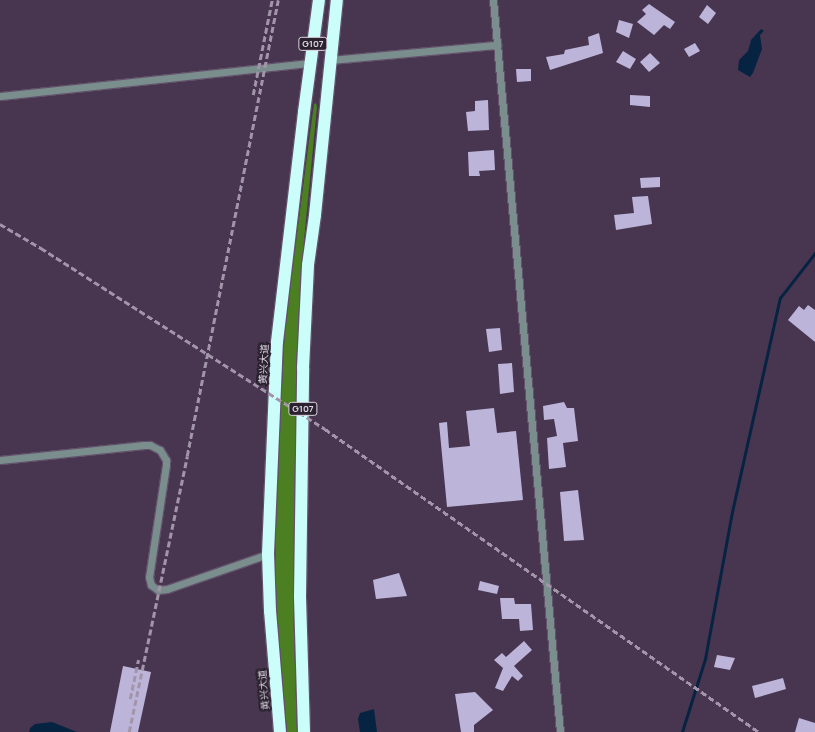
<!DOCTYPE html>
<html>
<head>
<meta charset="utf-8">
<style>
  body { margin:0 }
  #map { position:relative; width:815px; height:732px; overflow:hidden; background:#483651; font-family:Manrope,"Noto Sans SC",sans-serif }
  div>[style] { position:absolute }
  .forest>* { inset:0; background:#4b7f21 }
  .water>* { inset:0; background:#072342 }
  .stream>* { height:2.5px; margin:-1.25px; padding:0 1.25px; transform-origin:1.25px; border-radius:1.25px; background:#072342 }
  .building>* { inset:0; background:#bcb5d9 }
  .roads { filter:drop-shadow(1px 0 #63526b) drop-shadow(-1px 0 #63526b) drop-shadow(0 1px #63526b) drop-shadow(0 -1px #63526b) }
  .minor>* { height:7px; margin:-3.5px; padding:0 3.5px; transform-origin:3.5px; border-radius:3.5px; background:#7b8e8e }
  .highway>* { height:12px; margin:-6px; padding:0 6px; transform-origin:6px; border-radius:6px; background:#cbfdfb }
  .rail>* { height:2.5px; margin-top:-1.25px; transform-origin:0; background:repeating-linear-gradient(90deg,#a294a9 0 6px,transparent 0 9px) }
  span { translate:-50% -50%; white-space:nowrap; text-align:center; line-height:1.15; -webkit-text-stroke:4px #2a222e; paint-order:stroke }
  .shield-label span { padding:1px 3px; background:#2a222e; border:1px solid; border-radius:3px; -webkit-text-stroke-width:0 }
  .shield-label { font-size:9px; color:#dfd4e4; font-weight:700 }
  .street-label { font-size:10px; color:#dfd4e4 }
</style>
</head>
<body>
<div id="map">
  <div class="forest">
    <i style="clip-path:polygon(316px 103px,317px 107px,304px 240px,298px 358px,293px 600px,297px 732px,287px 732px,277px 620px,275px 571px,277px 481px,285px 328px,310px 133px,314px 104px)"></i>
  </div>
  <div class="water">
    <i style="clip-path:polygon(761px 29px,764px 31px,760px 35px,762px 49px,753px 73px,750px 77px,738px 70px,739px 60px,748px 51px,751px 40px)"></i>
    <i style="clip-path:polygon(374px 709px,377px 732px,360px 732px,358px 719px,360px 713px)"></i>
    <i style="clip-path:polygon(52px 722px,77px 732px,29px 732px,30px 728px,35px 724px)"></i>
  </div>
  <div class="stream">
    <i style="left:682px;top:732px;width:77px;rotate:-72.5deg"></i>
    <i style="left:705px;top:659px;width:149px;rotate:-79.6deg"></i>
    <i style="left:732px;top:512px;width:219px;rotate:-77.4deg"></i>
    <i style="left:780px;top:298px;width:57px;rotate:-52.1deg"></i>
  </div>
  <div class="building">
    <i style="clip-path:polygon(649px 4px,675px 22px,670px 29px,664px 25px,654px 35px,637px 22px,646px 14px,642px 10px)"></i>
    <i style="clip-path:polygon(707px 5px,716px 13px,708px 24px,699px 17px)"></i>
    <i style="clip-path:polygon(619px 20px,633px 24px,629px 38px,616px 32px)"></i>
    <i style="clip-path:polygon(599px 33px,603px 53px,550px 70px,546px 57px,564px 54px,565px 50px,589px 45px,588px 37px)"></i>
    <i style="clip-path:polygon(695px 43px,700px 51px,689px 57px,684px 49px)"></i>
    <i style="clip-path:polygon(623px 51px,636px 59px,630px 69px,616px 62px)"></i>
    <i style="clip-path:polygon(650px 53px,660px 63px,649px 72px,640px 62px)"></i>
    <i style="clip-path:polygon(516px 69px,531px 69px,531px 81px,517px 82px)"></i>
    <i style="clip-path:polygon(630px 95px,650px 96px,650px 107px,630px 105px)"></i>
    <i style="clip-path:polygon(488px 100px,489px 130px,468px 131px,466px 112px,475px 111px,475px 101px)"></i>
    <i style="clip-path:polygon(494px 150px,495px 170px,479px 171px,480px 176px,469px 176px,468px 152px)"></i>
    <i style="clip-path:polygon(660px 177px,660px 187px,641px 188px,640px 178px)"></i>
    <i style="clip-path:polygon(648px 196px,652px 224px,616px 230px,614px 215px,634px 213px,632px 197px)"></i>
    <i style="clip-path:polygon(808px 305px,815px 310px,815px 342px,788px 320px,799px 306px,804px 310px)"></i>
    <i style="clip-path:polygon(500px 328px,502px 350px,489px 352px,486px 329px)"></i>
    <i style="clip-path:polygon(512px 363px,514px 392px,500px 394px,498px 364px)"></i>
    <i style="clip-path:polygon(564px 402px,567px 408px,574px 408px,578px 441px,563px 443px,566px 467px,549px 469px,547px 438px,557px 436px,554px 419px,544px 420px,543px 406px)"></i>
    <i style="clip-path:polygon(494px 408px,497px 433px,516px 431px,523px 500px,447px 507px,439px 423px,447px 422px,449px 448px,470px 446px,466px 411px)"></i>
    <i style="clip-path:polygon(578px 490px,584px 540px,564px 541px,560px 492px)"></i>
    <i style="clip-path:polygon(399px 573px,407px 596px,376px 599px,373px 580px)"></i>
    <i style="clip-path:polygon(480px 581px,499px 586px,497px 594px,478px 590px)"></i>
    <i style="clip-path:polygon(500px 598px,514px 598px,515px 604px,531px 604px,533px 630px,520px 631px,519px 619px,502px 619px)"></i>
    <i style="clip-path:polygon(524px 641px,532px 650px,514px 666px,523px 676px,518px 681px,512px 676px,503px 691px,495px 688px,503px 668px,494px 660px,502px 653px,506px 657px)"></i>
    <i style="clip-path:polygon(717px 655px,735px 658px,730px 670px,714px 667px)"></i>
    <i style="clip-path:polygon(123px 666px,151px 672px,138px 732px,110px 732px)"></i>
    <i style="clip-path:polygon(783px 678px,786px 689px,755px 698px,752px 686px)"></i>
    <i style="clip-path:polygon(475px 692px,493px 710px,474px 725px,474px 732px,461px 732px,455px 694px)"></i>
    <i style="clip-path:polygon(799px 718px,815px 723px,815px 732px,795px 732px)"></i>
  </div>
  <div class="roads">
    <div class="minor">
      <i style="left:493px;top:0;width:735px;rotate:84.77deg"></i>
      <i style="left:331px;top:60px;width:167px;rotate:-5.2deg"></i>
      <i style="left:0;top:96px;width:313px;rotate:-6.1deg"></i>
      <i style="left:0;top:460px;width:145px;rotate:-5.9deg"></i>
      <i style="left:144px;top:445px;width:6px"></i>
      <i style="left:150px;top:445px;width:11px;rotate:27deg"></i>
      <i style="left:160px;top:450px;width:12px;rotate:59deg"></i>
      <i style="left:166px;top:460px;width:5px;rotate:90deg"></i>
      <i style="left:166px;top:465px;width:113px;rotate:98.6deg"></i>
      <i style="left:149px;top:577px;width:8px;rotate:76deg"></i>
      <i style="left:151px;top:585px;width:9px;rotate:36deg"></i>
      <i style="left:158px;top:590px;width:9px;rotate:-6deg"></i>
      <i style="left:167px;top:589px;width:107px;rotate:-19.1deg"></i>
    </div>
    <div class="highway">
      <i style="left:280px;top:732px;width:121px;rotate:-94.7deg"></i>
      <i style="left:270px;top:611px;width:57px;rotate:-92deg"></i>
      <i style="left:268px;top:554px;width:212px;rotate:-87.6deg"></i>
      <i style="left:277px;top:342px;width:232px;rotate:-83.3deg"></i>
      <i style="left:304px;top:112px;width:113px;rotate:-82.4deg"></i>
      <i style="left:304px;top:732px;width:136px;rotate:-91.7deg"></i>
      <i style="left:300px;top:596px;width:228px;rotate:-89.2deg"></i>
      <i style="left:303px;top:368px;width:103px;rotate:-87.2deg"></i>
      <i style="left:308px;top:265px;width:50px;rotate:-82deg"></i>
      <i style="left:315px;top:215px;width:216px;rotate:-84.2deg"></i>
    </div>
  </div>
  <div class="rail">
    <i style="left:253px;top:95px;width:97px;rotate:-78.7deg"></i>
    <i style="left:0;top:224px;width:48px;rotate:30.3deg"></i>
    <i style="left:41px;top:248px;width:337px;rotate:32.5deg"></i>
    <i style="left:325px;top:429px;width:529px;rotate:34.92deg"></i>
    <i style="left:130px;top:699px;width:40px;rotate:-78deg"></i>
    <i style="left:129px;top:732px;width:282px;rotate:-78.1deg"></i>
    <i style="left:187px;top:456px;width:465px;rotate:-78.7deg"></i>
  </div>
  <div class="shield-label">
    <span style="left:313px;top:44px">G107</span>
    <span style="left:303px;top:409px">G107</span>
  </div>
  <div class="street-label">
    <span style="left:264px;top:364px;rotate:-87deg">黄兴大道</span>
    <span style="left:264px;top:690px;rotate:-95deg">黄兴大道</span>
  </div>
</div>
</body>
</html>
